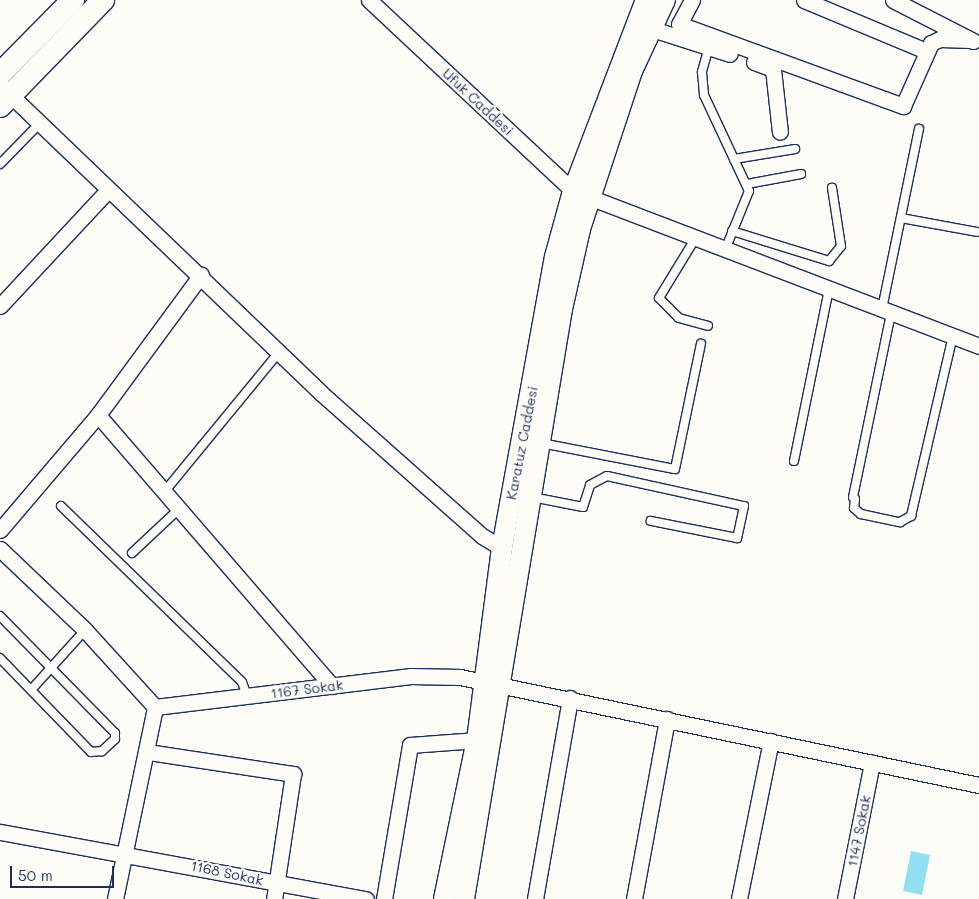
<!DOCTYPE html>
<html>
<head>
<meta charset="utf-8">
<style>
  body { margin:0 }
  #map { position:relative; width:979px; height:899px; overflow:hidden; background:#fdfcf7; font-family:Mali,sans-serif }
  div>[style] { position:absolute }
  .water>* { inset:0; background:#91dff0 }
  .roads { filter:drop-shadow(1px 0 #1b2f5e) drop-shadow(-1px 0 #1b2f5e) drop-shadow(0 1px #1b2f5e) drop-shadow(0 -1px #1b2f5e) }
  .service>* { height:8px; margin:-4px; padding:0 4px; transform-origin:4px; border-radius:4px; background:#fdfcf7 }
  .minor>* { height:15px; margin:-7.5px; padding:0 7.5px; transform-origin:7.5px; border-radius:7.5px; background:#fdfcf7 }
  .tertiary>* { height:20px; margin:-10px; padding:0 10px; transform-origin:10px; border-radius:10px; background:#fdfcf7 }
  .secondary>* { height:22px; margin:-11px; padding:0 11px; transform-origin:11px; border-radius:11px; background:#fdfcf7 }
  span { translate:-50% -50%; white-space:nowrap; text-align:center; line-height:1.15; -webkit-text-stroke:4.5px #fdfcf7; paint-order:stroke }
  .street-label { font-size:14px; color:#1b2f5e }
  .scale { position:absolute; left:10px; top:866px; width:104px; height:22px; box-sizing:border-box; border:2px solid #1b2f5e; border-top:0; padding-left:6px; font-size:15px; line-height:18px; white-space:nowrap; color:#1b2f5e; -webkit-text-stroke:4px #fdfcf7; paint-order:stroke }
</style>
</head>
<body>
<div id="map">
  <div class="water">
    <i style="clip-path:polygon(911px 851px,930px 855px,922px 895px,903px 891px)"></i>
  </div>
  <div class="roads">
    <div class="service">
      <i style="left:709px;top:47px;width:26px;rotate:106deg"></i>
      <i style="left:702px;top:72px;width:23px;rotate:85deg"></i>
      <i style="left:704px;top:95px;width:106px;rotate:64.9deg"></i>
      <i style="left:749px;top:191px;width:64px;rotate:112.1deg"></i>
      <i style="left:734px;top:159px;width:62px;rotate:-9.3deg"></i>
      <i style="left:0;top:164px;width:57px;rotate:-45.7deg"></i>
      <i style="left:747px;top:184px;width:55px;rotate:-10.5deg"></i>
      <i style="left:901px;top:218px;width:77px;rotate:10.4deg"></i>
      <i style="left:732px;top:231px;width:102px;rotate:17.2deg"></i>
      <i style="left:829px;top:261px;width:19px;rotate:-51deg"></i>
      <i style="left:841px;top:246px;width:59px;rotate:-98.8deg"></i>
      <i style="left:695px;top:239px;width:69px;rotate:121.4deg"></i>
      <i style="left:659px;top:298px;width:28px;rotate:45deg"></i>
      <i style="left:679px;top:318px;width:30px;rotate:15deg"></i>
      <i style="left:882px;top:309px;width:184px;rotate:-78.4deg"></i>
      <i style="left:541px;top:443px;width:136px;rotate:11deg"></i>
      <i style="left:675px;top:469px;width:128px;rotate:-78.3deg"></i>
      <i style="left:794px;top:461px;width:176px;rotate:-78.5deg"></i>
      <i style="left:165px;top:491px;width:180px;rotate:-50.6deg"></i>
      <i style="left:532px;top:497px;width:52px;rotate:11.1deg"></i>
      <i style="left:583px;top:507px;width:23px;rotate:-72deg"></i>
      <i style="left:590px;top:485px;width:19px;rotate:-28deg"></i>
      <i style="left:607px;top:476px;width:140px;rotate:12.4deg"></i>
      <i style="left:744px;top:506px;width:33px;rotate:102deg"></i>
      <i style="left:737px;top:538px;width:88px;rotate:-168.8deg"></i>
      <i style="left:853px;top:497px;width:188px;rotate:-78.3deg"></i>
      <i style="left:855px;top:499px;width:9px;rotate:96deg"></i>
      <i style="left:854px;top:508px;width:9px;rotate:41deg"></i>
      <i style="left:861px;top:514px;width:40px;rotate:12deg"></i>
      <i style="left:900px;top:522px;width:13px;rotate:-29deg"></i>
      <i style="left:911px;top:516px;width:185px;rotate:-76.9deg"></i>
      <i style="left:61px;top:506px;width:252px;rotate:44.2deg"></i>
      <i style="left:242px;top:682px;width:15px;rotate:70deg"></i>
      <i style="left:132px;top:553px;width:66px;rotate:-43.2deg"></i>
      <i style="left:0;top:616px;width:164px;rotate:45.5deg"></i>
      <i style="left:115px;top:733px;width:6px;rotate:90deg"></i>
      <i style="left:115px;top:739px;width:18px;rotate:137deg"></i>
      <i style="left:102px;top:751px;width:11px;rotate:175deg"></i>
      <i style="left:91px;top:752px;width:131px;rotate:-134.1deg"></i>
      <i style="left:31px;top:690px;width:81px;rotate:-48deg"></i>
    </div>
    <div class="minor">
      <i style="left:369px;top:0;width:279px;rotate:43.1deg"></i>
      <i style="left:573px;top:191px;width:435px;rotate:20.9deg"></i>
      <i style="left:692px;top:0;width:27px;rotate:118deg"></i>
      <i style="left:679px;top:24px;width:239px;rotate:20.1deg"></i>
      <i style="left:903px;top:106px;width:69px;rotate:-66deg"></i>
      <i style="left:931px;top:43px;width:10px;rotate:-24deg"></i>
      <i style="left:940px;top:39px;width:31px;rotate:2deg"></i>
      <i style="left:804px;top:0;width:132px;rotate:22.7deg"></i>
      <i style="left:893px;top:0;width:90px;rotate:27.1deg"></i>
      <i style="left:643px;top:26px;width:91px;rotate:17.8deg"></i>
      <i style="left:754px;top:62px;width:20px;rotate:20deg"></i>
      <i style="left:773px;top:69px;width:63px;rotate:83.7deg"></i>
      <i style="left:0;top:85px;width:445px;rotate:43.8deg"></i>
      <i style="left:321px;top:393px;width:215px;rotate:41.6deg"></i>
      <i style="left:482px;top:536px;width:23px;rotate:31deg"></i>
      <i style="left:0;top:306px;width:158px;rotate:-47deg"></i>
      <i style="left:98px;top:415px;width:358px;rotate:49.2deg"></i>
      <i style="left:0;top:530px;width:151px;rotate:-49.6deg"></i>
      <i style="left:98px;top:415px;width:174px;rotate:-53.7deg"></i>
      <i style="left:0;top:549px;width:117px;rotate:43.6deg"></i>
      <i style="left:85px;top:630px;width:104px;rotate:47.7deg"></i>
      <i style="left:155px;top:707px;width:258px;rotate:-6.9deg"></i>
      <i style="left:411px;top:676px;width:49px;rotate:1.2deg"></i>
      <i style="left:460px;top:677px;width:530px;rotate:11.76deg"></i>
      <i style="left:148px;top:752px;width:147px;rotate:8.6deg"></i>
      <i style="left:293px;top:774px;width:126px;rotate:98.6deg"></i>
      <i style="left:0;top:832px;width:372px;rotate:10.4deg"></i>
      <i style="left:115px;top:899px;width:196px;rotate:-78.2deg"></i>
      <i style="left:384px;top:899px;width:156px;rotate:-80.4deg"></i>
      <i style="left:410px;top:745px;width:67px;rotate:-4.3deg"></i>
      <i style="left:535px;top:899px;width:204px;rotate:-80.1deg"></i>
      <i style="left:634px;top:899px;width:183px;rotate:-79.6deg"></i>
      <i style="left:739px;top:899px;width:161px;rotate:-78.6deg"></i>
      <i style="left:845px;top:899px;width:139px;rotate:-78.8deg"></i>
    </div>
    <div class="tertiary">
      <i style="left:444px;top:899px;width:162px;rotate:-78.3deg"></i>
      <i style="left:477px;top:740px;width:194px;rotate:-82.6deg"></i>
      <i style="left:502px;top:548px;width:296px;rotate:-79.7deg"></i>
      <i style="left:555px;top:257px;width:68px;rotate:-74.7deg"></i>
      <i style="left:573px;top:191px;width:204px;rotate:-69.1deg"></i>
      <i style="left:464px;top:899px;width:598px;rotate:-80.57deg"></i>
      <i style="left:562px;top:309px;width:82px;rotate:-77.3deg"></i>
      <i style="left:580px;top:229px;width:166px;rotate:-71.8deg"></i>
      <i style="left:632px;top:71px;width:78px;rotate:-65.1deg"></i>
    </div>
    <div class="secondary">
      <i style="left:0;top:74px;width:104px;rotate:-45.4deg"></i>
      <i style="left:0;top:106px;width:148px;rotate:-45.8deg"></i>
    </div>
  </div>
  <div class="street-label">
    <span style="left:478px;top:102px;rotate:43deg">Ufuk Caddesi</span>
    <span style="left:522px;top:443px;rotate:-79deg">Karatuz Caddesi</span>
    <span style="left:307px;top:689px;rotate:-7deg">1167 Sokak</span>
    <span style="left:859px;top:831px;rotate:-79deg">1147 Sokak</span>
    <span style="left:227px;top:873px;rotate:12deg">1168 Sokak</span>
  </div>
  <div class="scale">50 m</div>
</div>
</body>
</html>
